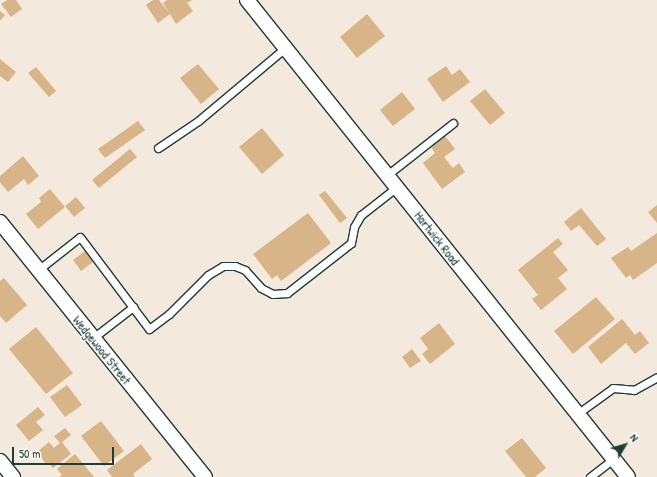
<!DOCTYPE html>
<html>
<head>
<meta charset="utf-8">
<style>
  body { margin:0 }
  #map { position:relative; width:657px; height:477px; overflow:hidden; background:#f3e9dc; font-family:"Patrick Hand",sans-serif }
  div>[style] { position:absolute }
  .building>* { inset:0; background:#d7b589 }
  .roads { filter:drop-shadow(1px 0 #1f3d34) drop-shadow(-1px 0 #1f3d34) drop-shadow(0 1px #1f3d34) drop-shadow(0 -1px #1f3d34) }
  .service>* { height:7px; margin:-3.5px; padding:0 3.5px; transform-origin:3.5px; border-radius:3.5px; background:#fff }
  .minor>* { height:14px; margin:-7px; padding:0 7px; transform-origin:7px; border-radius:7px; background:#fff }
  span { translate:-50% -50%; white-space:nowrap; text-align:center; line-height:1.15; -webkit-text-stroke:3px #fff; paint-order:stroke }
  .street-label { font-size:13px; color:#1f3d34 }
  .north { position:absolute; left:605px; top:425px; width:40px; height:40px; -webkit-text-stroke:3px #fff; paint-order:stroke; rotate:52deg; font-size:11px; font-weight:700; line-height:16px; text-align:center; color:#1f3d34 }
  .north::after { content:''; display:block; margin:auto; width:14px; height:18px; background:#1f3d34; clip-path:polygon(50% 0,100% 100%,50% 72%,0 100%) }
  .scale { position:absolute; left:12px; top:447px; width:102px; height:18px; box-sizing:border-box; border:2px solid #1f3d34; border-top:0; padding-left:5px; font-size:12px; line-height:14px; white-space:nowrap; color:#1f3d34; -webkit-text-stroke:3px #fff; paint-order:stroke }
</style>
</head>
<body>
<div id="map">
  <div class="building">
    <i style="clip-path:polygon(7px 0,16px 0,22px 9px,11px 17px,1px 4px)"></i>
    <i style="clip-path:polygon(153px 0,159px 0,170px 14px,158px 23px,146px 5px)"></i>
    <i style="clip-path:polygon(167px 0,192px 0,187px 3px,193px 11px,176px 24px,163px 3px)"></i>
    <i style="clip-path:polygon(0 11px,5px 15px,0 21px)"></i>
    <i style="clip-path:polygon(367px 14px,385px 36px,357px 58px,340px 37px)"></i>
    <i style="clip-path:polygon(0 59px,16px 72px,8px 82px,0 76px)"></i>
    <i style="clip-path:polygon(198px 64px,219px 89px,201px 104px,180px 78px)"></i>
    <i style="clip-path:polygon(446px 66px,452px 75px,460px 69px,470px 82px,443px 102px,427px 79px)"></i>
    <i style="clip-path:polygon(36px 67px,56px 91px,49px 97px,28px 73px)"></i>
    <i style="clip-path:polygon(485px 89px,505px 113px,490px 125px,470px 101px)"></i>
    <i style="clip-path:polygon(402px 92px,415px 109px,393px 126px,380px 110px)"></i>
    <i style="clip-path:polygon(138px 121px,145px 130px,105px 158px,98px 149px)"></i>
    <i style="clip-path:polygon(262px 128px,284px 155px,262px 174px,239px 147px)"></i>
    <i style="clip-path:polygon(445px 136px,455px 149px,444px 157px,453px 168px,459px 163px,465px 172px,442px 189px,423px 163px,435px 153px,431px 147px)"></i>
    <i style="clip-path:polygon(130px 149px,137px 157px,99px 188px,92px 180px)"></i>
    <i style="clip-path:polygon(23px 156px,39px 176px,28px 185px,24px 179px,8px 192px,0 182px,0 176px)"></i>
    <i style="clip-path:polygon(50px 189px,65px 207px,38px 229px,26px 214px,41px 202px,39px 198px)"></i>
    <i style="clip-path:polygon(325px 191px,347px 218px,340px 223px,319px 195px)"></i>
    <i style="clip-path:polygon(76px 197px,85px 208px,74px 217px,65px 206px)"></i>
    <i style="clip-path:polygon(657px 205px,657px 223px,648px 212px)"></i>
    <i style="clip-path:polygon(581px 208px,606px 239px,597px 246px,579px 225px,571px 231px,564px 222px)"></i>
    <i style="clip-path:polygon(308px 213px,331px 243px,281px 281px,277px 275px,272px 279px,253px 254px)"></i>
    <i style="clip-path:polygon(657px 233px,657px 263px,633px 280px,630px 275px,626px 278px,611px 258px,628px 247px,631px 251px)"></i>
    <i style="clip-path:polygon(558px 238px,563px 244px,553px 252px,568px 270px,558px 278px,567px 289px,541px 310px,532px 299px,538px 295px,518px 270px)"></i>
    <i style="clip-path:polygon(85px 251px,93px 262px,81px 271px,73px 260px)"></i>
    <i style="clip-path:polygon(4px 278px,27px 305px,6px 323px,0 316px,0 281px)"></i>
    <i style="clip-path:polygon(596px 297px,615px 319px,573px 354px,554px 331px)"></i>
    <i style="clip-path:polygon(622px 319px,635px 335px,640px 331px,649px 343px,635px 354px,626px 343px,601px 364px,588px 347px)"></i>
    <i style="clip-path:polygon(439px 323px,455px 344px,430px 364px,422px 354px,428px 349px,420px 338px)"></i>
    <i style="clip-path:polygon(36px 327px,73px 373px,46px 394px,9px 349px)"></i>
    <i style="clip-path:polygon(412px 349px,421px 361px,410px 368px,402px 357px)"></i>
    <i style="clip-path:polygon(67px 385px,82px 405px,65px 417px,50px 397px)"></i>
    <i style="clip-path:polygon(38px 407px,45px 415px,36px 422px,43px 430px,29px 441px,16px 425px)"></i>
    <i style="clip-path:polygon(101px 421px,124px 451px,104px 466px,81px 436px)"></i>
    <i style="clip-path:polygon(65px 428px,71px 435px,62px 442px,71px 454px,53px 468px,48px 462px,46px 464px,37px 452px,49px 442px,54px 448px,60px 443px,54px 436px)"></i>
    <i style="clip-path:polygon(522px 438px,546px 468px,535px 477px,526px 477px,505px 451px)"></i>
    <i style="clip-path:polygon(141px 444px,152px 459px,133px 474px,135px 477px,112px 477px,107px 470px)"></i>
    <i style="clip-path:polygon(75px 454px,94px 477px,59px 477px,62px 475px,57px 469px)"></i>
  </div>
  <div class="roads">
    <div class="service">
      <i style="left:158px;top:148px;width:48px;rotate:-34deg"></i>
      <i style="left:198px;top:121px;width:114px;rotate:-40deg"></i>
      <i style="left:387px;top:175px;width:84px;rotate:-38.2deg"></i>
      <i style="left:38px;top:270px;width:53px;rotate:-38.2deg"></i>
      <i style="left:80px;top:237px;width:115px;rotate:53.1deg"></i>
      <i style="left:149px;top:329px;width:25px;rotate:-37deg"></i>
      <i style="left:169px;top:314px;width:55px;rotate:-45deg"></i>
      <i style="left:208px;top:275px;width:17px;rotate:-31deg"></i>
      <i style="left:223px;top:266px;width:12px"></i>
      <i style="left:235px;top:266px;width:11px;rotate:22deg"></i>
      <i style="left:245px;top:270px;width:24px;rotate:48deg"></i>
      <i style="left:261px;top:288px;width:13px;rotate:27deg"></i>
      <i style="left:273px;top:294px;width:14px;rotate:-4deg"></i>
      <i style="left:287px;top:293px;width:81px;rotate:-38deg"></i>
      <i style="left:351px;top:243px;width:16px;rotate:-79deg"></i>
      <i style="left:354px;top:227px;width:14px;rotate:-60deg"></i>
      <i style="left:361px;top:215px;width:46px;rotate:-37.9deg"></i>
      <i style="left:93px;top:338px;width:51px;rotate:-37.8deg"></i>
      <i style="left:577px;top:414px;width:44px;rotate:-35.8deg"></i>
      <i style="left:613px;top:388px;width:21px;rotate:5deg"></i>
      <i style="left:634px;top:390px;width:26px;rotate:-29deg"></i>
      <i style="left:590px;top:477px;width:29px;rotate:-38deg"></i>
    </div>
    <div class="minor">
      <i style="left:247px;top:0;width:610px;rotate:51.38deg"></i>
      <i style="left:0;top:222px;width:327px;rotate:51.2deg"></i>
      <i style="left:0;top:461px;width:21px;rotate:51deg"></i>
    </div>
  </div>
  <div class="street-label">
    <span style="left:437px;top:238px;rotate:52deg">Hartwick Road</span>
    <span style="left:102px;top:350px;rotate:51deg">Wedgewood Street</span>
  </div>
  <div class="north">N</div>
  <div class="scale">50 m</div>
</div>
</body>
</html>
